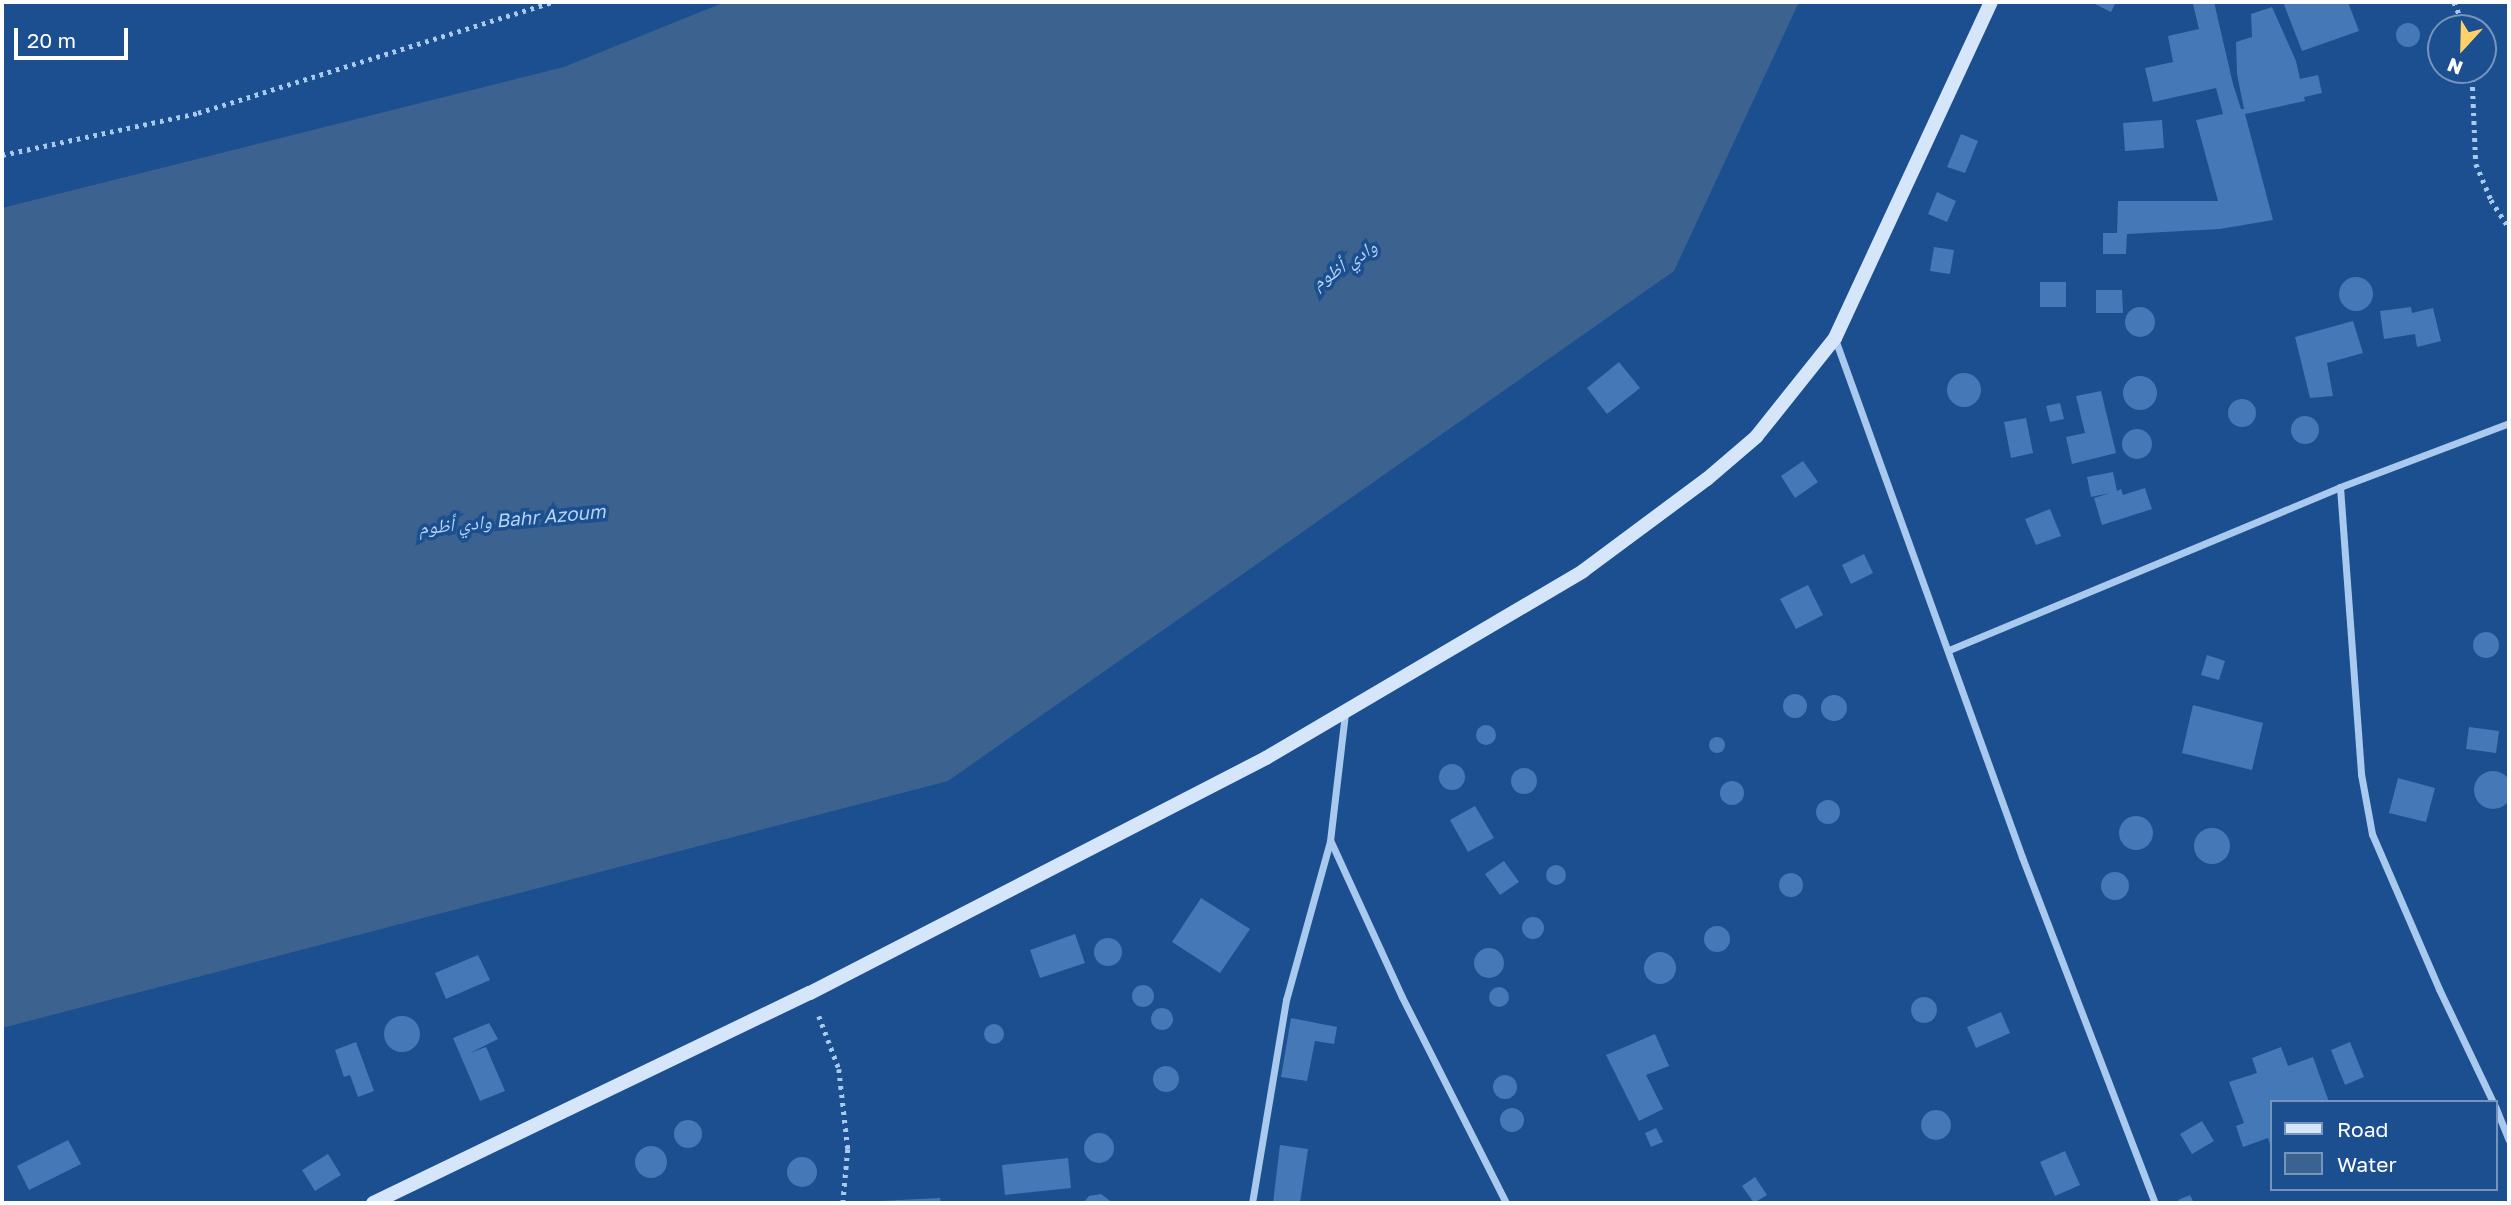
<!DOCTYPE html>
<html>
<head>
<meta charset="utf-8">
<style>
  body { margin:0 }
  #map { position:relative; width:2511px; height:1205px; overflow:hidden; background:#1b4f8f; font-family:"Golos Text","Noto Naskh Arabic",sans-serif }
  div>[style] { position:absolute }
  .water>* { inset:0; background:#3c6290 }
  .building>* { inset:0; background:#4478b7 }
  .round { border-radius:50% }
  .path>* { height:4.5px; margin-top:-2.25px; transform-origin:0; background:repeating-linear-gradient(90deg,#a9c9ee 0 3.5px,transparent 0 8.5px) }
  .minor>* { height:7px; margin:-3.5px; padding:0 3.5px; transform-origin:3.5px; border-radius:3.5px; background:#a9c9ee }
  .secondary>* { height:14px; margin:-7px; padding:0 7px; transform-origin:7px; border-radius:7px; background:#d6e6fa }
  span { translate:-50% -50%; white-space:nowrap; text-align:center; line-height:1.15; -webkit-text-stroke:7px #1b4f8f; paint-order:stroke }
  .water-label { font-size:19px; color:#b5d3f5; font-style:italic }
  .frame { position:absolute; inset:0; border:4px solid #fff; pointer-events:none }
  .legend { position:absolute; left:2270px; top:1100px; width:228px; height:91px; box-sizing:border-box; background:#1b4f8f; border:2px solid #7695bc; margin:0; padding:9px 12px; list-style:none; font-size:21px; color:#fff }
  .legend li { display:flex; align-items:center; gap:14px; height:35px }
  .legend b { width:35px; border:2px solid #7695bc }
  .north { position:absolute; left:2427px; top:14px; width:70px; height:70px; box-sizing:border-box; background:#1b4f8f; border:2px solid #7695bc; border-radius:50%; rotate:202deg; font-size:19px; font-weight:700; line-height:28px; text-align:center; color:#fff }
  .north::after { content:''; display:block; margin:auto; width:24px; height:32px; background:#ffd166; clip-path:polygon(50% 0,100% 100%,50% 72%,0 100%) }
  .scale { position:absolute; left:14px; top:28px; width:114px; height:32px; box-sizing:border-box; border:4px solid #fff; border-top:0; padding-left:9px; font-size:21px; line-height:24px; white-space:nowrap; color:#fff; -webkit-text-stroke:5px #1b4f8f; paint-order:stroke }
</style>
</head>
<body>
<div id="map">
  <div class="water">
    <i style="clip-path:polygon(725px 2px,1799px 2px,1674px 271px,948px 781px,2px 1028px,2px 208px,564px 67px)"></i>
  </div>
  <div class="building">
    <i style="clip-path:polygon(2091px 2px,2116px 2px,2111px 12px)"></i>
    <i style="clip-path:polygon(2214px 2px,2233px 84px,2241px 109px,2244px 109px,2237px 74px,2236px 42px,2252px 37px,2251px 14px,2272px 7px,2296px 61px,2300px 79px,2318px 75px,2322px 93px,2304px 97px,2305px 101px,2245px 114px,2273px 220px,2220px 229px,2127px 234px,2126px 254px,2103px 254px,2103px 233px,2117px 233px,2118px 201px,2218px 201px,2196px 120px,2223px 114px,2216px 88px,2153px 102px,2145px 68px,2173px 62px,2168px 36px,2199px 29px,2193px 4px)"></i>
    <i style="clip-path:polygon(2283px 2px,2348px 2px,2359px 31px,2302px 51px)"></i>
    <i class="round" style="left:2396px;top:23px;width:24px;height:24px"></i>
    <i style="clip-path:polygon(2162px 120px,2164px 148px,2125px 151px,2123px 123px)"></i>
    <i style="clip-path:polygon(1961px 134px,1978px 141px,1965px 173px,1947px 167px)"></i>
    <i style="clip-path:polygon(1937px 192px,1956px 201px,1947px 222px,1928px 214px)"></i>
    <i style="clip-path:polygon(1934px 247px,1954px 250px,1950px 274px,1930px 271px)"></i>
    <i class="round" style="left:2339px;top:277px;width:34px;height:34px"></i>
    <i style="clip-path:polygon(2040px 282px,2066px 282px,2066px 307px,2040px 307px)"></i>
    <i style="clip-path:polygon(2096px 290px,2122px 290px,2123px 313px,2096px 313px)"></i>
    <i style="clip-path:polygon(2411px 307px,2412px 313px,2433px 308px,2441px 341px,2417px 347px,2415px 334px,2384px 339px,2380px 311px)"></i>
    <i class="round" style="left:2125px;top:307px;width:30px;height:30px"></i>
    <i style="clip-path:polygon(2353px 321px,2363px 353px,2327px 363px,2333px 396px,2310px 398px,2295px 337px)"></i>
    <i style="clip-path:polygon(1619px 362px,1640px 388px,1607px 414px,1587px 388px)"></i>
    <i class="round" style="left:1947px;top:373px;width:34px;height:34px"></i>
    <i class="round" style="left:2123px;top:376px;width:34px;height:34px"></i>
    <i style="clip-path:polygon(2101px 391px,2116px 453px,2072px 464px,2066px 437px,2085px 433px,2076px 396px)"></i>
    <i class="round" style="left:2228px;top:399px;width:28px;height:28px"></i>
    <i style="clip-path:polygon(2060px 403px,2064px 419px,2050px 422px,2046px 406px)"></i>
    <i class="round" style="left:2291px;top:416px;width:28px;height:28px"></i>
    <i style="clip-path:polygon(2026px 418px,2033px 453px,2011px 458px,2004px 422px)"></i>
    <i class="round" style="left:2122px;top:429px;width:30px;height:30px"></i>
    <i style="clip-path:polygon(1803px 461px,1818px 482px,1795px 498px,1781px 476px)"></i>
    <i style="clip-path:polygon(2113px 472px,2117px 491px,2121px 489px,2123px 495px,2145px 488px,2152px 509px,2102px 525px,2094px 498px,2110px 493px,2091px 497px,2087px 477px)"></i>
    <i style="clip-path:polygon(2050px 509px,2061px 536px,2036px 545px,2025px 519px)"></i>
    <i style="clip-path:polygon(1864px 554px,1873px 573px,1851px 584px,1842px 565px)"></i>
    <i style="clip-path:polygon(1808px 585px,1823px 615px,1796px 629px,1780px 599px)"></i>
    <i class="round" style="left:2473px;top:632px;width:26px;height:26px"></i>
    <i style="clip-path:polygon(2207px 655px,2225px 661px,2219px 680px,2201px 675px)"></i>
    <i class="round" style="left:1783px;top:694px;width:24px;height:24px"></i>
    <i class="round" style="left:1821px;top:695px;width:26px;height:26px"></i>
    <i style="clip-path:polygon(2193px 705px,2263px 723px,2252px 770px,2182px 753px)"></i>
    <i class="round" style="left:1476px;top:725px;width:20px;height:20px"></i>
    <i style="clip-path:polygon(2469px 727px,2499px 731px,2496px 753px,2466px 749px)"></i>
    <i class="round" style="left:1709px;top:737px;width:16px;height:16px"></i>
    <i class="round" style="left:1439px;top:764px;width:26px;height:26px"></i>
    <i class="round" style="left:1511px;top:768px;width:26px;height:26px"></i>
    <i class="round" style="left:2474px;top:771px;width:38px;height:38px"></i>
    <i style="clip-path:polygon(2398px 778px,2435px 788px,2426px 822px,2389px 813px)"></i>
    <i class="round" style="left:1720px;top:781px;width:24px;height:24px"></i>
    <i class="round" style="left:1816px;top:800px;width:24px;height:24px"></i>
    <i style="clip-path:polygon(1475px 806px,1494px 838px,1468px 852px,1450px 820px)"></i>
    <i class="round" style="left:2119px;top:816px;width:34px;height:34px"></i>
    <i class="round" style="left:2194px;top:828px;width:36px;height:36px"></i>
    <i style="clip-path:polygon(1504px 861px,1519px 882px,1500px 895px,1485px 874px)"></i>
    <i class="round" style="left:1546px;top:865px;width:20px;height:20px"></i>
    <i class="round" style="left:2101px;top:872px;width:28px;height:28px"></i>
    <i class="round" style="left:1779px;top:873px;width:24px;height:24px"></i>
    <i style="clip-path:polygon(1201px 898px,1250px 929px,1220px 973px,1172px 942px)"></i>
    <i class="round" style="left:1522px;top:917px;width:22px;height:22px"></i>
    <i class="round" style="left:1704px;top:926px;width:26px;height:26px"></i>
    <i style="clip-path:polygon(1075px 934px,1085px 963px,1040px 978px,1030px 950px)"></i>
    <i class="round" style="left:1094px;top:938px;width:28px;height:28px"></i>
    <i class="round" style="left:1474px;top:948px;width:30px;height:30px"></i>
    <i class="round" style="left:1644px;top:952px;width:32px;height:32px"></i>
    <i style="clip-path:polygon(478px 955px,490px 980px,446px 999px,435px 973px)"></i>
    <i class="round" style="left:1132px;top:985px;width:22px;height:22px"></i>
    <i class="round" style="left:1489px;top:987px;width:20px;height:20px"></i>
    <i class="round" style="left:1911px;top:997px;width:26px;height:26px"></i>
    <i class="round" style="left:1151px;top:1008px;width:22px;height:22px"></i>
    <i style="clip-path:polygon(2001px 1012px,2010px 1033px,1976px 1048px,1967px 1027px)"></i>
    <i class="round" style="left:384px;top:1016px;width:36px;height:36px"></i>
    <i style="clip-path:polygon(1291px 1018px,1337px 1027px,1334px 1044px,1315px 1041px,1307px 1081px,1281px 1077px)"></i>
    <i style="clip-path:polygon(489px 1023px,498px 1039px,470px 1053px,486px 1047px,505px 1091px,480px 1101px,453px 1038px)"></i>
    <i class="round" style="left:984px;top:1024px;width:20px;height:20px"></i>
    <i style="clip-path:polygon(1655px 1034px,1669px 1066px,1646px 1075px,1663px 1109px,1639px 1121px,1606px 1055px)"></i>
    <i style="clip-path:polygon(356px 1042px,374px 1091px,358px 1097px,350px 1075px,344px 1077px,335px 1050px)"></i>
    <i style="clip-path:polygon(2350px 1042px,2364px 1077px,2345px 1085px,2331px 1050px)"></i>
    <i style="clip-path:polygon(2281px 1047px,2288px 1066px,2313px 1057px,2329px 1102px,2271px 1102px,2271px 1147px,2268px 1138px,2243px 1147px,2236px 1126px,2244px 1123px,2229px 1082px,2257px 1073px,2252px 1058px)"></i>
    <i class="round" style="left:1153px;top:1066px;width:26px;height:26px"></i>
    <i class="round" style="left:1493px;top:1075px;width:24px;height:24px"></i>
    <i class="round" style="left:1500px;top:1108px;width:24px;height:24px"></i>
    <i class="round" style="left:1921px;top:1110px;width:30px;height:30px"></i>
    <i class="round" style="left:674px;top:1120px;width:28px;height:28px"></i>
    <i style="clip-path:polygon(2202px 1121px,2214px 1141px,2192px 1154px,2180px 1134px)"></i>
    <i style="clip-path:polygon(1656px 1128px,1663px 1142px,1651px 1147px,1645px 1133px)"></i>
    <i class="round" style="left:1084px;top:1133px;width:30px;height:30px"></i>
    <i style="clip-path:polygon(68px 1140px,81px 1164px,29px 1190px,17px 1166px)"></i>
    <i style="clip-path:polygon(1280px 1145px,1308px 1149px,1300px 1203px,1273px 1203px)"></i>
    <i class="round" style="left:635px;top:1146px;width:32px;height:32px"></i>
    <i style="clip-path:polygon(2065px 1151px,2080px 1185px,2055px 1196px,2040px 1162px)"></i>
    <i style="clip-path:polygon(328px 1154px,341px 1175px,315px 1191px,302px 1170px)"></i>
    <i class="round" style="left:787px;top:1157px;width:30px;height:30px"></i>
    <i style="clip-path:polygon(1068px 1158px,1071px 1188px,1005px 1195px,1002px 1165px)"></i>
    <i style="clip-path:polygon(1755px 1177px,1767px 1195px,1754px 1203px,1742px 1186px)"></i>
    <i style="clip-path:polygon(1101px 1194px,1113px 1203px,1083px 1203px,1089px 1196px)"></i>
    <i style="clip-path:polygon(2190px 1195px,2194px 1203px,2180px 1203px,2178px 1200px)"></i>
    <i style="clip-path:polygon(940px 1198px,941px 1203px,879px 1203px,879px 1201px)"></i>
  </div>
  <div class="path">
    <i style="left:2454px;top:2px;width:28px;rotate:67deg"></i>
    <i style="left:2472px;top:70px;width:94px;rotate:87.6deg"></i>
    <i style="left:2476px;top:164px;width:39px;rotate:67deg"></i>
    <i style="left:2491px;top:200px;width:33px;rotate:57deg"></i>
    <i style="left:2px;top:155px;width:200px;rotate:-12.1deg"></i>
    <i style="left:198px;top:113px;width:371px;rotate:-17.4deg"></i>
    <i style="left:819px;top:1016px;width:57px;rotate:69.3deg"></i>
    <i style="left:839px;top:1069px;width:81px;rotate:83.6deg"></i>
    <i style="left:848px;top:1149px;width:54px;rotate:95.3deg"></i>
  </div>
  <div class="minor">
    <i style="left:1835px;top:339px;width:551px;rotate:70.15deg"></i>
    <i style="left:2022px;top:857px;width:371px;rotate:69deg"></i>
    <i style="left:2340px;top:487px;width:288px;rotate:85.8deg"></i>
    <i style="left:2361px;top:774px;width:61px;rotate:79.6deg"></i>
    <i style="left:2372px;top:834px;width:169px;rotate:66.6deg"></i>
    <i style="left:2439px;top:989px;width:125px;rotate:64.5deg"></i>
    <i style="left:1949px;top:650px;width:424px;rotate:-22.6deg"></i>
    <i style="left:2340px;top:487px;width:181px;rotate:-20.7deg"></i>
    <i style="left:1331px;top:842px;width:170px;rotate:65.4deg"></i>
    <i style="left:1402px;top:997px;width:231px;rotate:63.2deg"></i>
    <i style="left:2495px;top:1106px;width:37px;rotate:68deg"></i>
    <i style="left:1252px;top:1203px;width:206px;rotate:-80.5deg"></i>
    <i style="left:1286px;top:1000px;width:165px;rotate:-74.5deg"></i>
    <i style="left:1330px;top:841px;width:129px;rotate:-83.3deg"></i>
  </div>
  <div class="secondary">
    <i style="left:373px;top:1203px;width:485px;rotate:-25.7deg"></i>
    <i style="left:810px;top:993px;width:513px;rotate:-27.26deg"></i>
    <i style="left:1266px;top:758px;width:368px;rotate:-30.5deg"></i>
    <i style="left:1583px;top:571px;width:154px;rotate:-36.6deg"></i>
    <i style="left:1707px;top:479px;width:65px;rotate:-40.6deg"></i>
    <i style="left:1756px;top:437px;width:127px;rotate:-51.4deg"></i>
    <i style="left:1835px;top:338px;width:370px;rotate:-65.1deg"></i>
  </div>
  <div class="water-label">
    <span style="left:1344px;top:264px;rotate:-33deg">وادي أظوم</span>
    <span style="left:512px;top:519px;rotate:-5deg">وادي أظوم Bahr Azoum</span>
  </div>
  <div class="frame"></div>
  <ul class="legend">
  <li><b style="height:9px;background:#d6e6fa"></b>Road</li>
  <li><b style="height:19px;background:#3c6290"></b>Water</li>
  </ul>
  <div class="north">N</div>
  <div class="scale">20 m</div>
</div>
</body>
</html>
